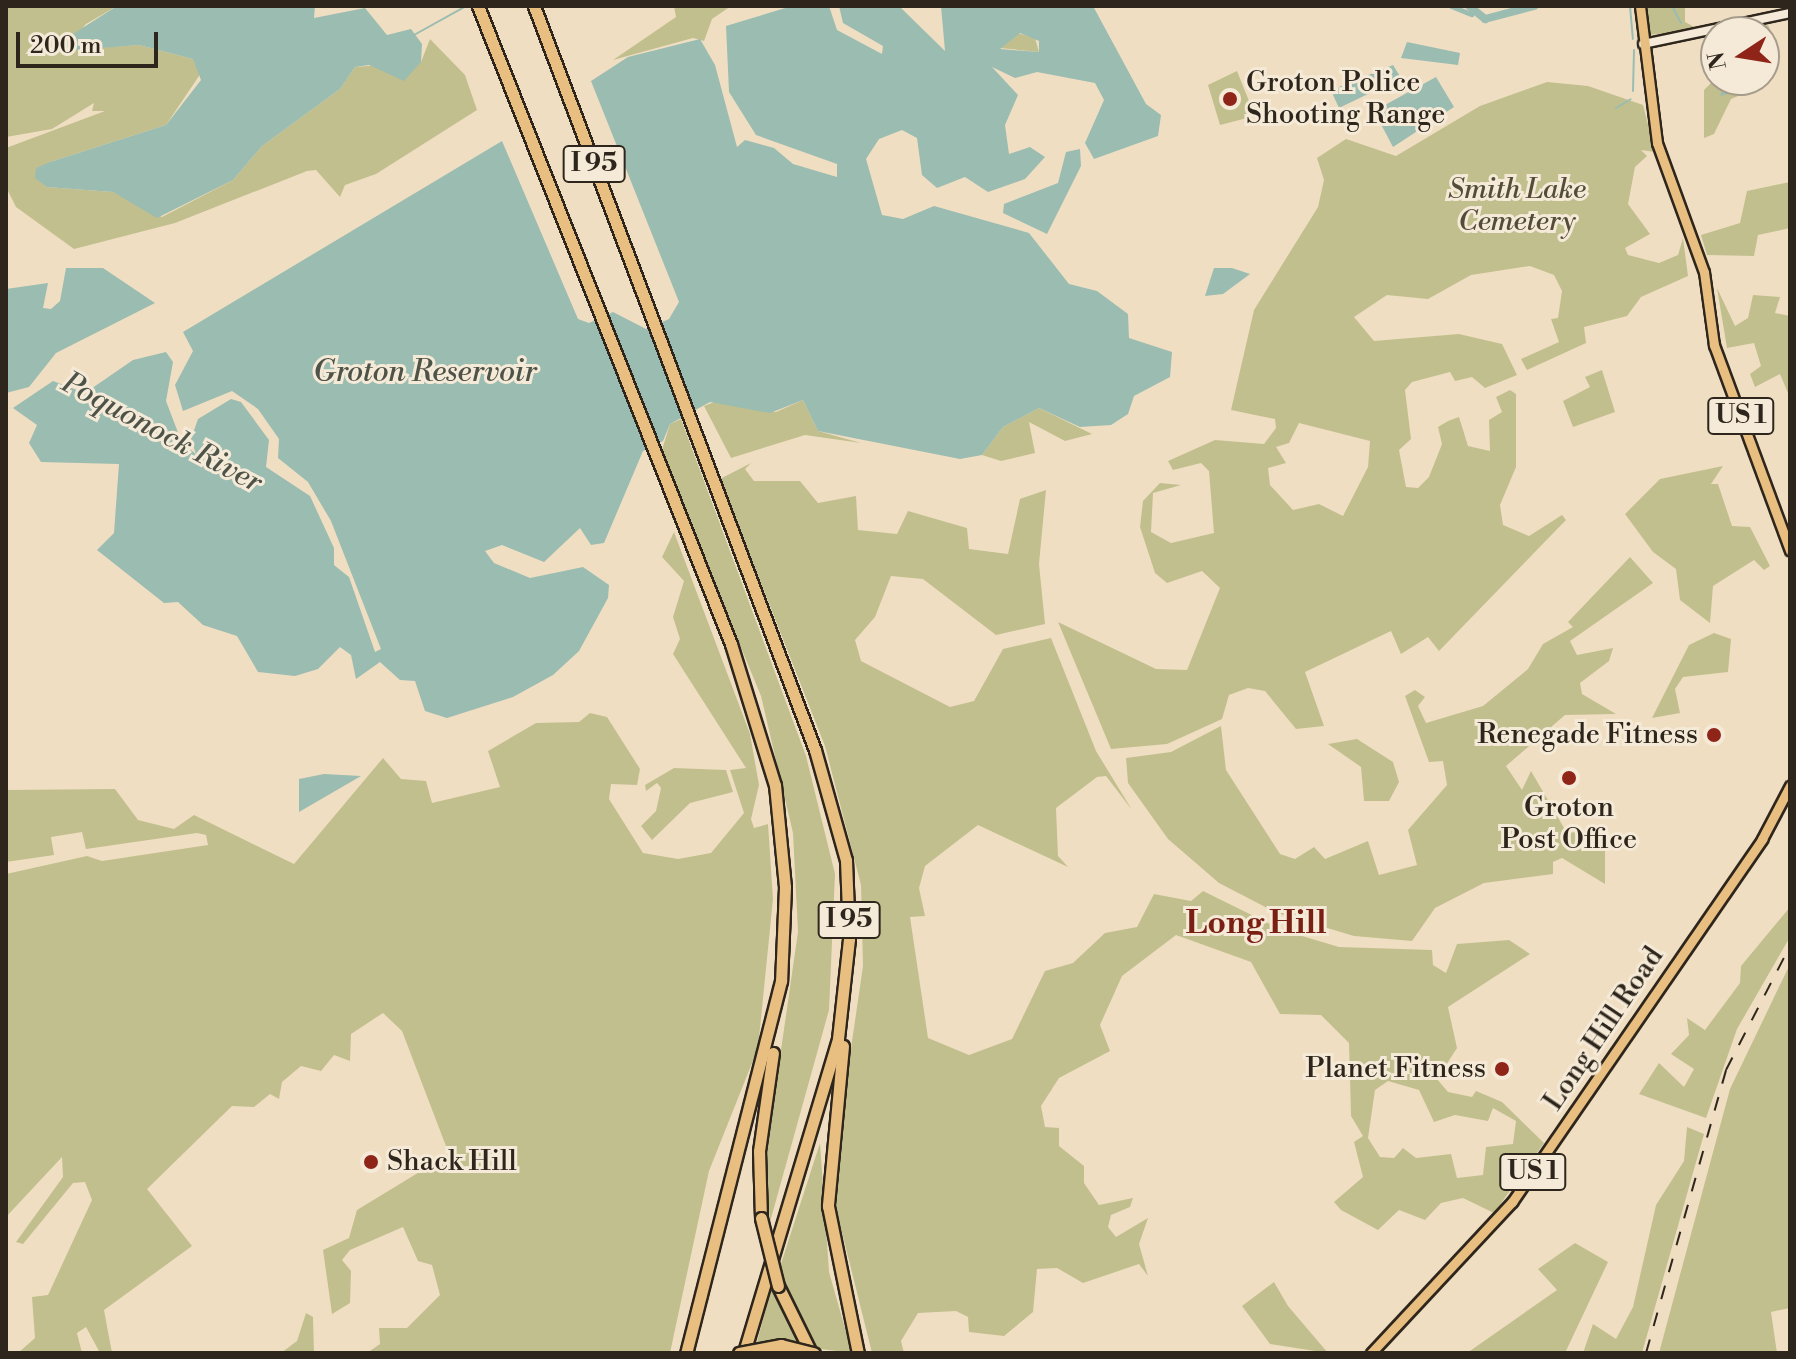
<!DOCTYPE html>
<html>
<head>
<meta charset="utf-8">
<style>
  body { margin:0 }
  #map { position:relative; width:1796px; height:1359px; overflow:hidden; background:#f0dec2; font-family:"Libre Bodoni",serif }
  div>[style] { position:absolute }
  .green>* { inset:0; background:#c2bf8e }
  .water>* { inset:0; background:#9abcb1 }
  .stream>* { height:2px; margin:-1px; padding:0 1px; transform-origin:1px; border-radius:1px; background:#9abcb1 }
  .canal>* { height:5px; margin:-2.5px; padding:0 2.5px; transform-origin:2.5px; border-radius:2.5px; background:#9abcb1 }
  .river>* { height:8px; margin:-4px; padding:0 4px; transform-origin:4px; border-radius:4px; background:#9abcb1 }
  .roads { filter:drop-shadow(2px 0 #2e261c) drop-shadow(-2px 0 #2e261c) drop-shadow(0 2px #2e261c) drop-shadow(0 -2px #2e261c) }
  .secondary>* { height:8px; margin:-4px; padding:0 4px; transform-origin:4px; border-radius:4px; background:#f5ead7 }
  .primary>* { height:9px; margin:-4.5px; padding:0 4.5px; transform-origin:4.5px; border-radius:4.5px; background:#e8bf81 }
  .motorway>* { height:11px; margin:-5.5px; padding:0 5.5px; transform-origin:5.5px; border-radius:5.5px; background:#e8bf81 }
  .rail>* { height:2px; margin-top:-1px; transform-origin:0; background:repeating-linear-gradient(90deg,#2e261c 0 14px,transparent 0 28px) }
  .bridges { filter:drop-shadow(2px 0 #2e261c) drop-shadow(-2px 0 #2e261c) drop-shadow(0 2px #2e261c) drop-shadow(0 -2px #2e261c) }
  .motorway-bridge>* { height:11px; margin:-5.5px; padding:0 5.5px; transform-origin:5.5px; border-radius:5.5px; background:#e8bf81 }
  .dots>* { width:22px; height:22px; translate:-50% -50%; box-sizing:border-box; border:4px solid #f5ead7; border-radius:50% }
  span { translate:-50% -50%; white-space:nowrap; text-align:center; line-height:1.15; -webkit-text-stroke:6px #f5ead7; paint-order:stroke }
  .shield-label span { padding:2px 6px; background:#f5ead7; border:2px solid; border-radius:6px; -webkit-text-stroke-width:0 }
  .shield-label { font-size:26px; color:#2e261c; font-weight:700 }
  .poi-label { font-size:28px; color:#2e261c }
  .left { translate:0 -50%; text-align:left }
  .right { translate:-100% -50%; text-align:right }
  .park-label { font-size:28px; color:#534c38; font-style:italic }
  .street-label { font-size:28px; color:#2e261c }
  .water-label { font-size:30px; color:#4e5349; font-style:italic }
  .quarter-label { font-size:32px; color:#7a1f14; font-weight:700 }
  .frame { position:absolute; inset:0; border:8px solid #2e261c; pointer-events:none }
  .north { position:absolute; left:1700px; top:16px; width:80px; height:80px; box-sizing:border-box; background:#f5ead7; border:2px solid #a59c8c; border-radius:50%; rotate:258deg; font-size:22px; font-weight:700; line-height:32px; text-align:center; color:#2e261c }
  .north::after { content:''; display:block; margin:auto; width:28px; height:36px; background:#8f2418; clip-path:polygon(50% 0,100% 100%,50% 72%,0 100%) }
  .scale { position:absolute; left:16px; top:32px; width:142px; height:36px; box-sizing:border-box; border:4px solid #2e261c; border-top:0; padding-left:10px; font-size:24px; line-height:28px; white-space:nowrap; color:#2e261c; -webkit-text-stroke:6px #f5ead7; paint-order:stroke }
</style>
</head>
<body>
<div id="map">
  <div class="green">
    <i style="clip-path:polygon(6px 6px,117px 6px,86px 24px,64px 50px,139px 45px,193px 59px,203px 70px,166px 125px,50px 162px,47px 187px,113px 192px,162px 217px,233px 180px,262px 146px,340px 89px,355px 67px,421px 62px,430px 39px,465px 75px,477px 110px,376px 174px,345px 185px,340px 197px,316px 170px,307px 171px,175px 223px,74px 249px,16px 207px,6px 187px,6px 148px,105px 111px,92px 111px,94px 103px,52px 129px,6px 137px)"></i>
    <i style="clip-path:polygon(674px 6px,731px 6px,712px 19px,704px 41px,693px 38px,613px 60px,676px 17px)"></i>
    <i style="clip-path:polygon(1644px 6px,1685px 6px,1685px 22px,1700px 30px,1647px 35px)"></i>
    <i style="clip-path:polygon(1768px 25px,1774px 38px,1767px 84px,1731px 99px,1714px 134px,1704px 138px,1704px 90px,1712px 82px,1708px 47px,1716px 49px,1721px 89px,1763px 85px,1770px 37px,1741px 32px)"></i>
    <i style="clip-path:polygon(1017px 33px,1035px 38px,1039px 52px,1000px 48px)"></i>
    <i style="clip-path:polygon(1237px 71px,1255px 116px,1220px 125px,1208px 85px)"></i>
    <i style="clip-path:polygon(evenodd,1547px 82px,1588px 86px,1643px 105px,1655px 152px,1641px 150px,1647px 156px,1635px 167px,1628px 204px,1650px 234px,1625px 248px,1628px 255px,1659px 263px,1678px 255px,1683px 238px,1688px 276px,1641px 297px,1627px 316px,1584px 327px,1586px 343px,1527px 370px,1521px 359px,1559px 342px,1551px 319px,1558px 318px,1562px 291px,1554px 275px,1530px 266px,1471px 275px,1428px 299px,1387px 295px,1354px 317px,1374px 341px,1459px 334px,1502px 344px,1517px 375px,1485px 388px,1472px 377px,1455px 381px,1450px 372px,1412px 382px,1405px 390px,1411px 439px,1399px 450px,1406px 487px,1418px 488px,1429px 477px,1442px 444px,1438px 427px,1448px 421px,1459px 417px,1468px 446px,1490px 451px,1489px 420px,1502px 412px,1496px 397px,1510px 390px,1516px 394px,1516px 467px,1500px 505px,1503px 525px,1529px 536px,1562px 515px,1566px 520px,1439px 651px,1428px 637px,1401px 654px,1391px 631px,1305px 672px,1324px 726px,1296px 729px,1265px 691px,1248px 688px,1229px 695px,1222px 719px,1167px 744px,1111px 749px,1058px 622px,1156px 669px,1187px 670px,1220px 588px,1202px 571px,1167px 583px,1155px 573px,1140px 527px,1143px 501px,1160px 483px,1181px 485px,1153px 493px,1151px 532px,1171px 543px,1214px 533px,1209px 471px,1201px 463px,1173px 470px,1168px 461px,1215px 440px,1264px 444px,1276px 428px,1275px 419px,1231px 410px,1254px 310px,1318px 207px,1324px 180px,1317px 158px,1346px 139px,1396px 156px,1480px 106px,1547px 82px,1299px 423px,1370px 441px,1368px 467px,1343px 516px,1319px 504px,1293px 510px,1270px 485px,1268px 468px,1286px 463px,1276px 447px,1289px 443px,1299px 423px)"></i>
    <i style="clip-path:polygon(1790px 182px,1790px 228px,1758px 235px,1754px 256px,1707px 255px,1701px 235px,1740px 223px,1747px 191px)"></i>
    <i style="clip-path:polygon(1717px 288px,1735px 326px,1748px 318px,1753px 295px,1780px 297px,1775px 313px,1790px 316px,1790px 398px,1780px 374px,1755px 387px,1750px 374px,1761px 366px,1754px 343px,1727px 348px)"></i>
    <i style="clip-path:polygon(1602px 370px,1615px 412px,1573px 427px,1563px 401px,1590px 387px,1585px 377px)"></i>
    <i style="clip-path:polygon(803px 400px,818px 431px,861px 443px,805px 435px,731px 458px,704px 406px,717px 401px,776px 412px)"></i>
    <i style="clip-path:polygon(1039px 408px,1092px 434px,1065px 441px,1029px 422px,1035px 453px,1001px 461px,982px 455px,1003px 427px)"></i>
    <i style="clip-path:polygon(681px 419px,806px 756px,835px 874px,829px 1010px,770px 1222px,765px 1161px,798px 932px,793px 833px,761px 696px,661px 453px,670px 424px)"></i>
    <i style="clip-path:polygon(evenodd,751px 463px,745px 469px,754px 481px,800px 481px,818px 503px,856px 496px,858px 530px,897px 534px,908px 511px,967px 528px,969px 549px,1008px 554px,1020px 499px,1046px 490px,1039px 564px,1045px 624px,996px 635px,923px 579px,891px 576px,875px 617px,855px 640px,861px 661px,950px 707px,974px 701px,1003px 649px,1051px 638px,1096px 751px,1132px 810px,1106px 776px,1097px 777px,1056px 808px,1058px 856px,1068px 867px,978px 825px,925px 866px,919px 888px,925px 916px,910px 917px,928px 1038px,969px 1055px,1012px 1039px,1045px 971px,1073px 963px,1105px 933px,1137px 927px,1154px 894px,1191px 901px,1203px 891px,1282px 930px,1339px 947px,1432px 950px,1433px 965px,1446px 973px,1457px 944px,1509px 940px,1530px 954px,1448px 1007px,1457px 1048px,1437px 1079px,1448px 1092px,1472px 1097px,1476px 1091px,1502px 1102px,1544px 1143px,1494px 1213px,1463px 1198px,1441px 1203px,1425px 1220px,1399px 1210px,1378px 1230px,1341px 1210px,1334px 1202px,1363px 1177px,1354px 1142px,1363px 1136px,1351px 1116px,1349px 1043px,1321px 1015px,1280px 1014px,1251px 962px,1176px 935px,1122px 976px,1100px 1025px,1110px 1051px,1059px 1078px,1041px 1106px,1045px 1127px,1059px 1128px,1059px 1146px,1084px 1166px,1084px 1183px,1099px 1205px,1133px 1198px,1130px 1207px,1111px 1215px,1108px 1227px,1116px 1237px,1148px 1218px,1139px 1244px,1148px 1276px,1139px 1264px,1083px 1283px,1057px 1268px,1037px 1269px,1033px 1312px,1004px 1336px,969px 1332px,968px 1317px,956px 1311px,918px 1313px,901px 1341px,904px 1353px,872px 1353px,837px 1212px,836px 1151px,863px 966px,861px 885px,825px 746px,720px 479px,751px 463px,1388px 1081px,1419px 1090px,1434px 1122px,1455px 1115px,1488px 1121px,1493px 1108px,1516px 1121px,1513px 1144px,1486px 1147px,1483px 1175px,1457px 1178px,1451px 1154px,1416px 1158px,1403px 1148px,1394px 1158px,1380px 1157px,1368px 1138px,1375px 1090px,1388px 1081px)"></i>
    <i style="clip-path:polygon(1723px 466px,1711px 484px,1718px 484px,1732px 526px,1750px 527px,1770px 566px,1764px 570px,1754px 560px,1713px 586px,1710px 623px,1680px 600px,1676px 569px,1653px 552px,1625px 514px,1660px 479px)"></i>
    <i style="clip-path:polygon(674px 532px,750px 734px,759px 785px,751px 819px,754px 828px,768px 824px,773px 899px,758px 1048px,709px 1171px,670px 1353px,367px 1353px,380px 1344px,379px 1328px,407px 1328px,440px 1295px,432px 1265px,418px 1261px,403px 1227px,350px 1250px,342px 1260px,351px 1271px,350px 1303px,332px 1314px,323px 1250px,349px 1238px,357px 1210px,449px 1154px,402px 1031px,383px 1013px,351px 1034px,350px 1061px,334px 1055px,321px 1071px,301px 1066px,282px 1082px,279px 1099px,270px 1094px,254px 1107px,232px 1106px,147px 1189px,192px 1246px,104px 1310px,112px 1353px,100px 1353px,86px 1327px,77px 1333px,82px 1353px,18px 1353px,35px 1338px,32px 1297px,48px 1295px,92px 1200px,85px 1182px,73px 1183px,23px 1244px,16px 1242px,63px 1177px,62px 1157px,6px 1217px,6px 874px,87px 856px,102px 861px,208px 845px,206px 835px,197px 833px,86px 849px,82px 832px,51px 837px,54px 855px,6px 862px,6px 790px,115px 789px,138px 820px,174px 829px,194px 815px,294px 864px,383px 758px,401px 779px,426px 781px,432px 803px,500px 787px,488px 751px,536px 723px,579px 722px,590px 713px,607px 717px,640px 769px,637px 785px,611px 784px,609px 799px,643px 853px,678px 859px,711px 853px,744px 813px,730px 770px,746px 768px,673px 654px,680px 639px,673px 617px,684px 581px,662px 557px)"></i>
    <i style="clip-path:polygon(1630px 557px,1653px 583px,1570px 641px,1577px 655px,1613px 648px,1609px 661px,1580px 683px,1582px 694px,1616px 714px,1565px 715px,1506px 766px,1522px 790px,1531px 771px,1567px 833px,1605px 829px,1605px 884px,1562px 858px,1553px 862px,1553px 874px,1484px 883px,1435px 908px,1412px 941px,1354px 936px,1277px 913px,1219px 883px,1168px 839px,1128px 783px,1126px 758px,1171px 752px,1221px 726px,1226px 770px,1280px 854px,1295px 859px,1314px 847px,1325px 859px,1368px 841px,1379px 875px,1417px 865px,1408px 830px,1447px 785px,1443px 761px,1429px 762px,1405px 696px,1415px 690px,1425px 697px,1418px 706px,1426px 723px,1483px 706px,1528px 669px,1543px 644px,1573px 627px,1568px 622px)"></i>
    <i style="clip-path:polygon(1714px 633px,1731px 639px,1728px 672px,1683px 677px,1675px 689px,1680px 713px,1652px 718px,1689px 645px)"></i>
    <i style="clip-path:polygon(1357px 739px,1393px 762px,1399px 782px,1389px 801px,1364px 801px,1361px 767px,1328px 744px)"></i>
    <i style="clip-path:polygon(674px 768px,726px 770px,733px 792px,690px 803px,652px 840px,641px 826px,656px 811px,661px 788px,657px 783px,646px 791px,645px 785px)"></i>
    <i style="clip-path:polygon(1790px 907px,1790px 937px,1737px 1029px,1706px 1118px,1639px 1094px,1659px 1063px,1684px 1087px,1694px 1069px,1671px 1054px,1689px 1035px,1687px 1018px,1705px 1030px,1740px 983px,1741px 966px)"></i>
    <i style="clip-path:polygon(1790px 964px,1790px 1308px,1771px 1312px,1777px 1353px,1659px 1353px,1730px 1089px)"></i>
    <i style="clip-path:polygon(1687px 1127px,1704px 1134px,1642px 1353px,1583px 1353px,1593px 1324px,1616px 1339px,1633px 1307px,1656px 1205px,1684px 1161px)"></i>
    <i style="clip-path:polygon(820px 1143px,829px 1272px,852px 1353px,813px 1348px,779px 1270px)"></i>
    <i style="clip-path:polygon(1575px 1243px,1608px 1262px,1565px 1353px,1467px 1353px,1557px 1290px,1538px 1269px)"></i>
    <i style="clip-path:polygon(1274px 1282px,1288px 1306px,1328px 1353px,1270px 1344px,1242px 1306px)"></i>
    <i style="clip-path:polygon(772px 1286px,782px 1310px,799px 1343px,757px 1342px)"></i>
    <i style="clip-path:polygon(306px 1313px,313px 1317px,314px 1353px,281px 1353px,297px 1341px)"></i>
  </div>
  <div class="water">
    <i style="clip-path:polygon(117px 6px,315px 6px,314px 18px,365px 8px,387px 35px,411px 29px,422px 44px,421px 62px,404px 81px,369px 65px,355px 67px,340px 89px,262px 146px,233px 180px,157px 218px,113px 192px,47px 187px,35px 178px,36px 168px,50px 162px,166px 125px,201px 80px,193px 59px,139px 45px,64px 51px,62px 41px)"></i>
    <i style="clip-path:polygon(evenodd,792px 6px,829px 6px,837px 30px,882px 54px,883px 46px,843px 23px,839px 6px,899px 6px,945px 51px,941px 6px,1093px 6px,1146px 104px,1161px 115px,1158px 136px,1094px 159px,1085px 143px,1104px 100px,1095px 83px,1037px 72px,1015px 78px,992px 67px,1018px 95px,1005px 125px,1009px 154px,1030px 147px,1045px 157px,1025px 179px,988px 192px,965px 177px,937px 188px,922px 175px,917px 138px,902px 130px,879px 139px,866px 159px,882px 215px,903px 219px,934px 206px,1029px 233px,1069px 284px,1097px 291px,1128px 314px,1129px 338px,1172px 352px,1170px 377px,1134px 396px,1128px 414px,1111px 425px,1080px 427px,1039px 408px,1003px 427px,982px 455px,960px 459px,818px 431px,803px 400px,770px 413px,710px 402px,670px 424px,663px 441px,643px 451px,604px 543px,591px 545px,580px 528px,544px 562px,502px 545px,485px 551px,494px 563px,530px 578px,583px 567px,609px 585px,608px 598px,579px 651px,553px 675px,513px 697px,447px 718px,425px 711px,415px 681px,400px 680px,380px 662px,356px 679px,351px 655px,340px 647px,318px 669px,295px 676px,258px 672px,237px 636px,203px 625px,178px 602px,164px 603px,97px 550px,114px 533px,119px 464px,41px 462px,29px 443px,37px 425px,13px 408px,53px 381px,85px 393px,133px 360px,166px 352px,173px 362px,166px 401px,182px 443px,196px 454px,191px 439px,198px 419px,231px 399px,241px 402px,269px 440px,266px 467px,310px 496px,334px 548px,334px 565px,349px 577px,375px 652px,381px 649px,331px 521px,308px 482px,278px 458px,279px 439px,258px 409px,232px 391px,183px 411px,175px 385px,193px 351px,183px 332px,502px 141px,578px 319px,589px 323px,613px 312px,646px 329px,669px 319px,679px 302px,591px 81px,628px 57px,700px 39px,715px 65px,737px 147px,745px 140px,774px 148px,793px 164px,837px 177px,837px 164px,756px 135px,729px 92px,726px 26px,792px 6px,1020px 33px,1039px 41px,1039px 52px,1000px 49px,1020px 33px)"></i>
    <i style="clip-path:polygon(1769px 35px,1766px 78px,1763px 85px,1720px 96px,1725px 80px,1764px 80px)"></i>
    <i style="clip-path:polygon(1407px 42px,1460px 53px,1458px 65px,1401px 58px)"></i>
    <i style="clip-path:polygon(1393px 65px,1401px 78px,1339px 108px,1333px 95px,1339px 87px)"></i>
    <i style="clip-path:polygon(1436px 77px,1454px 107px,1393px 147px,1374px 111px)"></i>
    <i style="clip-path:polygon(1080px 149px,1081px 166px,1047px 234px,1003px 213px,1004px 204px,1058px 183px,1066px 152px)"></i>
    <i style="clip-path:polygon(66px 268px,103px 268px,155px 303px,56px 353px,29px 387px,6px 393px,6px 289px,48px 283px,43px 308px,51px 309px,60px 301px)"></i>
    <i style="clip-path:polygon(1214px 268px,1232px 268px,1250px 274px,1223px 294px,1205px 296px)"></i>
    <i style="clip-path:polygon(324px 774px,361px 776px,299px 812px,299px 779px)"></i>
  </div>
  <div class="stream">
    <i style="left:1630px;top:6px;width:33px;rotate:85deg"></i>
    <i style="left:1672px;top:6px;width:19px;rotate:62deg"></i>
    <i style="left:414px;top:35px;width:60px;rotate:-29.1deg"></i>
    <i style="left:1633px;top:91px;width:41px;rotate:-88.6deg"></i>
    <i style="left:1616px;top:108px;width:17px;rotate:-31deg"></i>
  </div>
  <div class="canal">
    <i style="left:1451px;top:6px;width:22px;rotate:22deg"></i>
  </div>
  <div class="river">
    <i style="left:1469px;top:6px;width:21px;rotate:39deg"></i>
    <i style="left:1485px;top:19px;width:51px;rotate:-14.9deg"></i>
  </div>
  <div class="roads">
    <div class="secondary">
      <i style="left:1643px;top:44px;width:150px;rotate:-11.9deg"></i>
    </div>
    <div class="primary">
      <i style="left:1640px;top:6px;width:138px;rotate:82.9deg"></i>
      <i style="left:1657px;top:143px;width:137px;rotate:70deg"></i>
      <i style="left:1704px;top:272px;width:74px;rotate:82.2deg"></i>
      <i style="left:1714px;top:345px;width:219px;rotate:69.7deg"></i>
      <i style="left:1371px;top:1353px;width:207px;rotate:-47deg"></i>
      <i style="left:1512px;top:1202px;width:441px;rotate:-55.4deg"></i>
      <i style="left:1762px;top:839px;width:60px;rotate:-62.2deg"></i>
    </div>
    <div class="motorway">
      <i style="left:478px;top:6px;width:686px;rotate:68.37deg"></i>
      <i style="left:731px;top:644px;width:148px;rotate:72.7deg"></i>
      <i style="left:775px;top:785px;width:102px;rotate:84.4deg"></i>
      <i style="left:785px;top:887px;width:94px;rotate:92.4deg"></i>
      <i style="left:781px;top:981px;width:384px;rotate:104.3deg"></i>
      <i style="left:534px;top:6px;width:795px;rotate:69.31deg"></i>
      <i style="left:815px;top:750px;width:114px;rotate:74.3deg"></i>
      <i style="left:846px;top:860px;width:79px;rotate:87.8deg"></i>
      <i style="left:849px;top:939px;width:101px;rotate:96.3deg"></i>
      <i style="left:838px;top:1039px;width:328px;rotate:106.7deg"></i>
      <i style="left:843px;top:1046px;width:161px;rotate:95.4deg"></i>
      <i style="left:828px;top:1206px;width:150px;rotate:78.5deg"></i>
      <i style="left:761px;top:1218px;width:67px;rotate:-91.7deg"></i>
      <i style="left:759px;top:1151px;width:99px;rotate:-81.9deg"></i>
      <i style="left:778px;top:1286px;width:75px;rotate:63.8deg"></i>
    </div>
  </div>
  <div class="rail">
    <i style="left:1646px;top:1353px;width:294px;rotate:-74.2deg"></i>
    <i style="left:1726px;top:1070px;width:140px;rotate:-62.7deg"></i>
  </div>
  <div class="bridges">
    <div class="motorway-bridge">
      <i style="left:761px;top:1218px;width:70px;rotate:76deg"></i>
      <i style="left:739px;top:1353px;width:43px;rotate:-10.8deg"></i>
      <i style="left:781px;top:1345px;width:34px;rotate:14deg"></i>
    </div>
  </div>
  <div class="dots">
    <i style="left:1230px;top:99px;background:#8f2418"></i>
    <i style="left:1714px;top:735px;background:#8f2418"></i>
    <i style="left:1569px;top:778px;background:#8f2418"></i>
    <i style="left:1502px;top:1069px;background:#8f2418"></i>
    <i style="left:371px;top:1162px;background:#8f2418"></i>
  </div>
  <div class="shield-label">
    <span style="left:594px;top:164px">I 95</span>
    <span style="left:1741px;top:416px">US 1</span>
    <span style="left:849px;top:920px">I 95</span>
    <span style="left:1533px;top:1172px">US 1</span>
  </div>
  <div class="poi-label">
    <span class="left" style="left:1246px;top:99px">Groton Police<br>Shooting Range</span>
    <span class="right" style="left:1698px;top:735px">Renegade Fitness</span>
    <span style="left:1569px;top:824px">Groton<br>Post Office</span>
    <span class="right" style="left:1486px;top:1069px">Planet Fitness</span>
    <span class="left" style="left:387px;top:1162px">Shack Hill</span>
  </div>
  <div class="park-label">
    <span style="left:1517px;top:206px">Smith Lake<br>Cemetery</span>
  </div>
  <div class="street-label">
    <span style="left:1604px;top:1029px;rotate:-56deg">Long Hill Road</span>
  </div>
  <div class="water-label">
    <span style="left:425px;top:372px">Groton Reservoir</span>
    <span style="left:162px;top:433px;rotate:28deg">Poquonock River</span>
  </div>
  <div class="quarter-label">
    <span style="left:1256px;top:923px">Long Hill</span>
  </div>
  <div class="frame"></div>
  <div class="north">N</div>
  <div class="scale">200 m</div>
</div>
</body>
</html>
